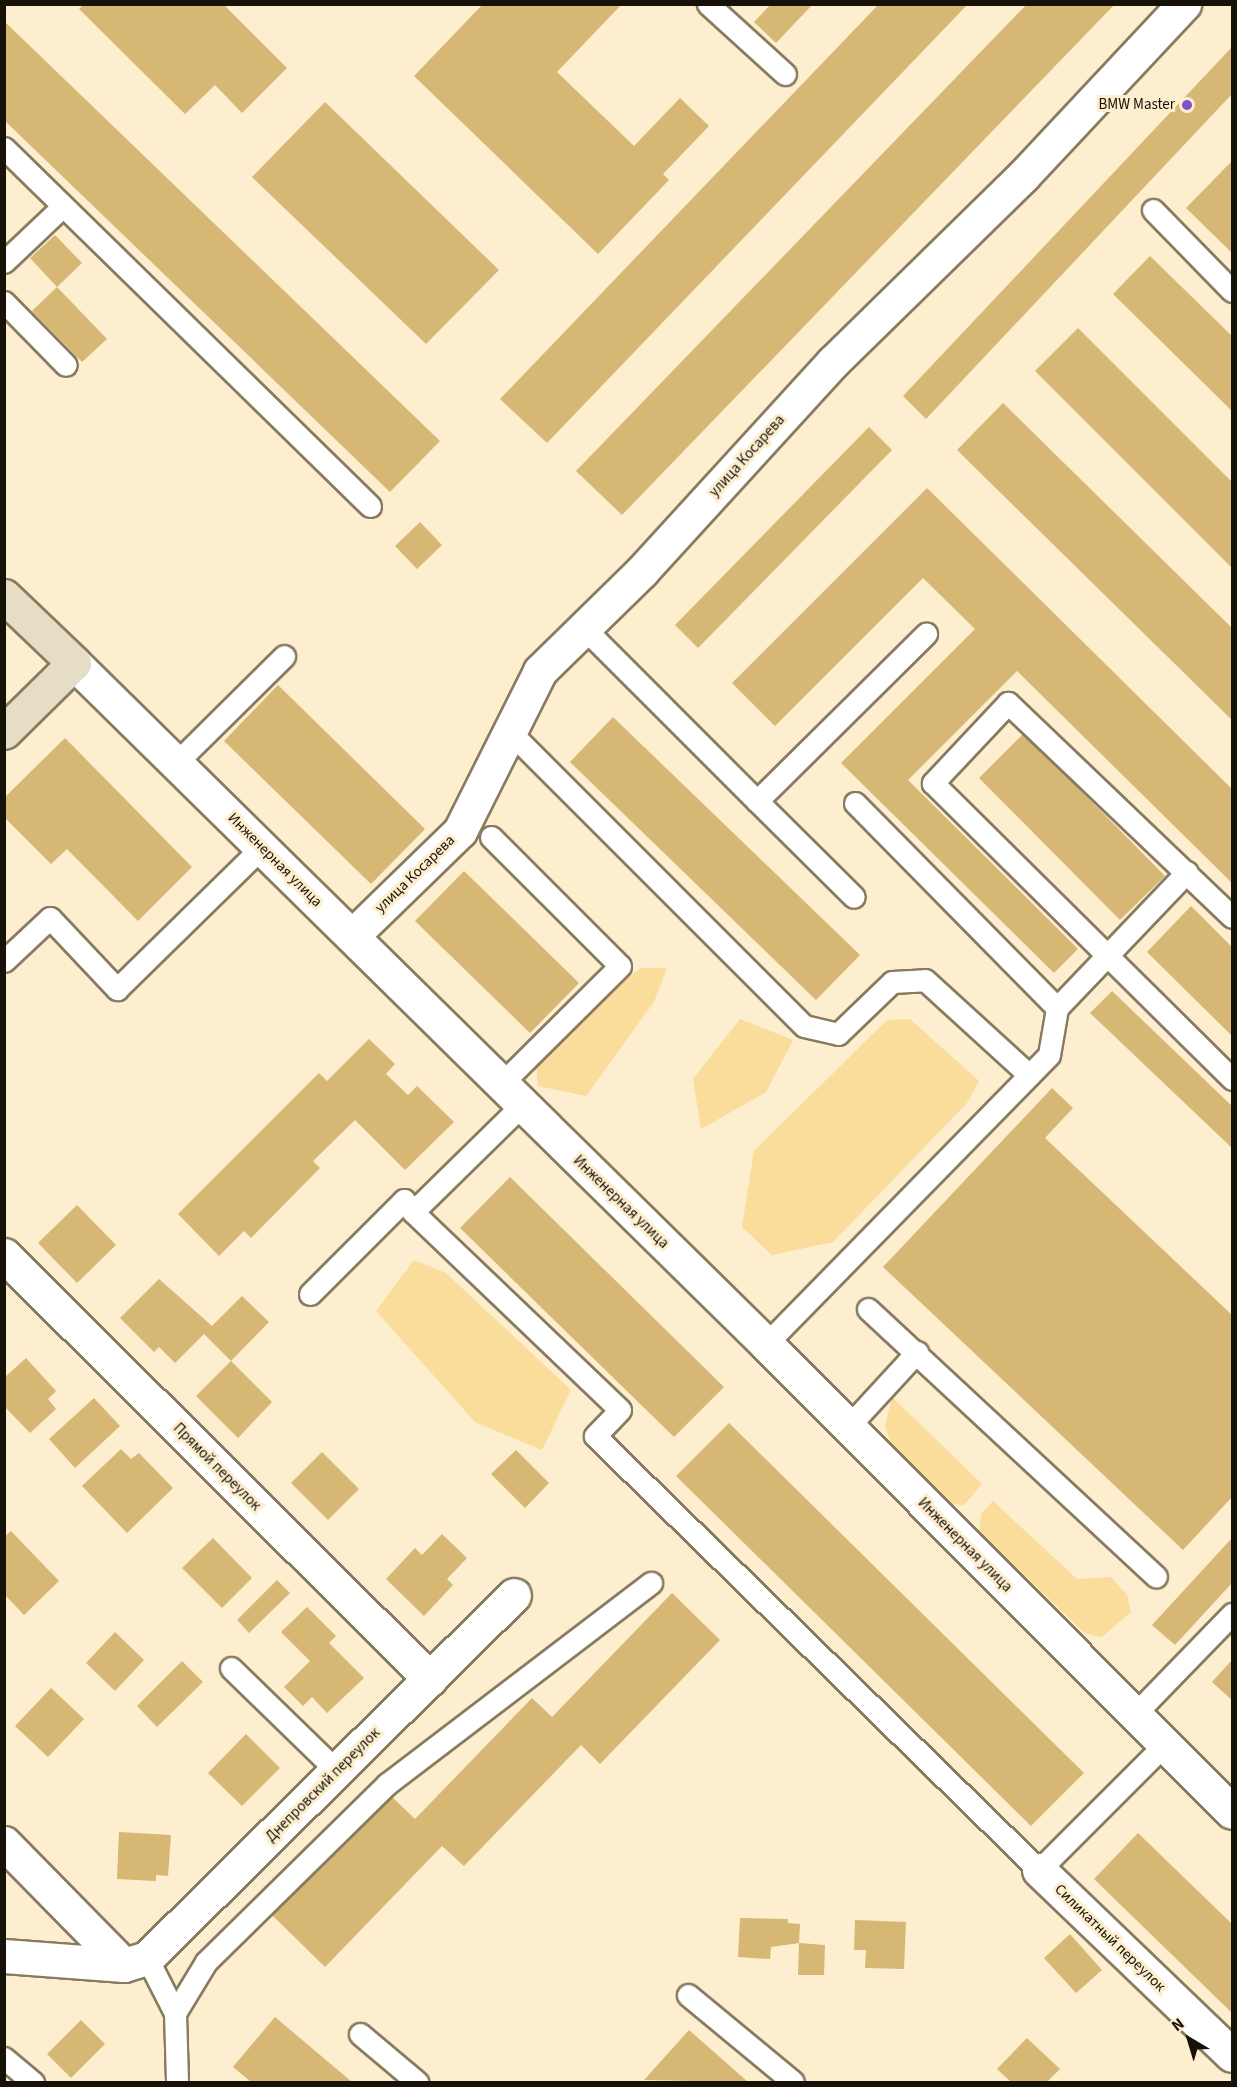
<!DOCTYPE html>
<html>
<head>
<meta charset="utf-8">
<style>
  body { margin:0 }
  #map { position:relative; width:1237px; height:2087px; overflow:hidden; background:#fceecf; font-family:"Source Sans 3",sans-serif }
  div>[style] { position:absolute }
  .green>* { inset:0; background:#fadc9b }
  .building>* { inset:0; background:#d6b774 }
  .roads { filter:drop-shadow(2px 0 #887b5f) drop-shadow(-2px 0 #887b5f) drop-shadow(0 2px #887b5f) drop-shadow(0 -2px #887b5f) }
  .lane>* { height:21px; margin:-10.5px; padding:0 10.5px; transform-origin:10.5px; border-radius:10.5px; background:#fff }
  .street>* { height:33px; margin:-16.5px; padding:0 16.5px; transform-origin:16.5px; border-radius:16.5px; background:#fff }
  .secondary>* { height:33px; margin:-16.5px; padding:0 16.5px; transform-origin:16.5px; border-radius:16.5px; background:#e6ddc6 }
  .dots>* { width:16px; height:16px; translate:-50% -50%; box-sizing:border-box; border:3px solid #fceecf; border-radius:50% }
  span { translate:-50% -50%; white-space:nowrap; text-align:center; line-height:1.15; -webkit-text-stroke:6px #fceecf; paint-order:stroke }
  .poi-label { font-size:15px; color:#171207 }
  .right { translate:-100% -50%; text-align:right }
  .street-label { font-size:15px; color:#171207 }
  .frame { position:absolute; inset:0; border:6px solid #171207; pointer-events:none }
  .north { position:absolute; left:1159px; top:2009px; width:60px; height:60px; -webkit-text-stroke:4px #fceecf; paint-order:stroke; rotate:322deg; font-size:16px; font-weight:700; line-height:24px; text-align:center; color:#171207 }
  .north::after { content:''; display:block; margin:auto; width:21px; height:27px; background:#171207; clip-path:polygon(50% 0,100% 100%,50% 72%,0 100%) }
</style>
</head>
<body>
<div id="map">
  <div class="green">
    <i style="clip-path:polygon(641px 968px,667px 968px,654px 1002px,586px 1096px,538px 1086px,534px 1044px)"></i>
    <i style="clip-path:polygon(740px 1019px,793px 1040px,766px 1092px,701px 1129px,693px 1079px)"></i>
    <i style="clip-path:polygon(910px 1019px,979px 1081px,967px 1103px,833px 1242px,772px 1255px,742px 1227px,754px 1151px,887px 1020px)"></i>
    <i style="clip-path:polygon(414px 1260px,446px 1273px,571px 1390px,542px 1450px,475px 1422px,376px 1311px)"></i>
    <i style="clip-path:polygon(892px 1397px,982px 1484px,964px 1505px,953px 1504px,891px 1444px,885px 1426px)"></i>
    <i style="clip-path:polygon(993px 1501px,1077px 1579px,1111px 1577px,1127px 1595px,1131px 1612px,1102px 1637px,1084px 1633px,979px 1531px,981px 1514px)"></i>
  </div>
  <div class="building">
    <i style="clip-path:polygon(84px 4px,223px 4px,287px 68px,242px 113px,215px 85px,185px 114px,79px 9px)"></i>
    <i style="clip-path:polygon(483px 4px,622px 4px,557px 72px,634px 146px,680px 98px,709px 126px,663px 174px,669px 180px,598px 254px,414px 76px)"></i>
    <i style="clip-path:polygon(771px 4px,813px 4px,776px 43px,754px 22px)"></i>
    <i style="clip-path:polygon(879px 4px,968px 4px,547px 443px,500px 399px)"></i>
    <i style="clip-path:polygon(1027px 4px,1115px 4px,622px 515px,576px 471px)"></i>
    <i style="clip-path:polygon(4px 21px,440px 441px,390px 492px,4px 120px)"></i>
    <i style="clip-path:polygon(1232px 47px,1232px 94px,926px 419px,903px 396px)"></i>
    <i style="clip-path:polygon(325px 102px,499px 270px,426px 344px,252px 177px)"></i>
    <i style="clip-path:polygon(1231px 162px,1232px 163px,1232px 253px,1186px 208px)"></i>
    <i style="clip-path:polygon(55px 235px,82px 263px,57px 287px,30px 258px)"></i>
    <i style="clip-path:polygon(1150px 256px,1232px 336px,1232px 411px,1113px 294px)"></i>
    <i style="clip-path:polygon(57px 287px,107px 339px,82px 362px,32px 311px)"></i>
    <i style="clip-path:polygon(1078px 328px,1232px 482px,1232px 568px,1035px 371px)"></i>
    <i style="clip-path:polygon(1003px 403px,1232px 628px,1232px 720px,957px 450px)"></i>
    <i style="clip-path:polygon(869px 427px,892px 450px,698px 648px,675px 625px)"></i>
    <i style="clip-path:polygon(927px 488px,1232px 789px,1232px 883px,1017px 671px,908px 780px,1078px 949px,1054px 973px,841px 763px,975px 629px,923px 578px,775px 726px,732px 683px)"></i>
    <i style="clip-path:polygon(420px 522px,442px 545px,417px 569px,395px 546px)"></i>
    <i style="clip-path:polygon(278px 685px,425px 829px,371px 884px,224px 741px)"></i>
    <i style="clip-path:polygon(613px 717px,860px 955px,816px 1000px,570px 762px)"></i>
    <i style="clip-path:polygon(1024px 733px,1165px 876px,1120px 920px,979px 778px)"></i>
    <i style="clip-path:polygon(65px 738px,192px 867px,138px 921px,67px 849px,51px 864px,4px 817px,4px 798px)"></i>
    <i style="clip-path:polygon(464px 871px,579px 983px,530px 1033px,415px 921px)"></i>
    <i style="clip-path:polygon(1191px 906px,1232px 947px,1232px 1036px,1147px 952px)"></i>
    <i style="clip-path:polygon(1112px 991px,1232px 1106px,1232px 1148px,1090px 1013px)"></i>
    <i style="clip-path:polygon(369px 1039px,395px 1064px,386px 1074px,408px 1095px,417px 1086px,454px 1122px,405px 1170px,355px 1120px,313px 1161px,320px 1168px,251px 1238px,244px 1231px,219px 1256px,178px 1214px,319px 1073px,327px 1081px)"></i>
    <i style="clip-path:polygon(1052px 1088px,1073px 1108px,1045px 1138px,1232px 1315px,1232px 1497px,1183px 1550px,883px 1267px)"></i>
    <i style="clip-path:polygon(510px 1177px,724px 1387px,674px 1437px,460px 1228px)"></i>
    <i style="clip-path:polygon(77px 1205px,116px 1245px,77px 1283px,38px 1243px)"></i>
    <i style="clip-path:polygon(159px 1279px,212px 1326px,242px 1296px,269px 1322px,231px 1361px,272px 1402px,238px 1438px,196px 1396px,231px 1361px,204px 1334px,175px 1363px,159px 1347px,154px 1352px,120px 1318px)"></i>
    <i style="clip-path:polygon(26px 1358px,56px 1391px,48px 1399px,56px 1409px,30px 1433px,4px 1406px,4px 1378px)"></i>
    <i style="clip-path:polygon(94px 1398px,120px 1426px,75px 1468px,49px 1439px)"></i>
    <i style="clip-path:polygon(729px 1423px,1084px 1773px,1031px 1826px,676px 1476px)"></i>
    <i style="clip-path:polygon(121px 1449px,131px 1459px,139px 1453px,173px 1488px,127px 1533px,82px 1486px)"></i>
    <i style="clip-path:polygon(516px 1450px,549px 1483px,525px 1508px,491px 1474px)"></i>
    <i style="clip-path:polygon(322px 1452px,359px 1489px,328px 1520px,291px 1483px)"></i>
    <i style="clip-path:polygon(11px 1531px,59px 1581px,24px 1615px,4px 1594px,4px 1537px)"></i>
    <i style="clip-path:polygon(442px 1534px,467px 1558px,447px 1579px,453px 1585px,424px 1616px,386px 1579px,415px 1548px,422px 1555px)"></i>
    <i style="clip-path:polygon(213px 1538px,252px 1578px,222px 1608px,182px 1568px)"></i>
    <i style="clip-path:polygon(1232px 1538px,1232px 1583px,1175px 1645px,1152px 1625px)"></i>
    <i style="clip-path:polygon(277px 1580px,290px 1593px,249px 1633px,237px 1620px)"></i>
    <i style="clip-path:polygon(672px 1593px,720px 1640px,600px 1764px,581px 1745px,464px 1866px,442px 1846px,325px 1967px,272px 1915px,389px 1794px,415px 1819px,532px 1698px,552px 1717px)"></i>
    <i style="clip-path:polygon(307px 1607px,336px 1636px,329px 1643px,364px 1678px,327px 1713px,312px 1697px,303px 1706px,284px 1687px,310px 1661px,281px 1632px)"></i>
    <i style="clip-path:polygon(115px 1632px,144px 1660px,115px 1691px,86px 1663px)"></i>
    <i style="clip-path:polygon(1232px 1660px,1232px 1700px,1212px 1682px)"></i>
    <i style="clip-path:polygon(182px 1661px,203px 1682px,157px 1727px,137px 1706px)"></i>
    <i style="clip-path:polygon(51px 1688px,84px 1719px,48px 1757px,15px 1726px)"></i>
    <i style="clip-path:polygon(246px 1734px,280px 1768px,242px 1806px,208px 1773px)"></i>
    <i style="clip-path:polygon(119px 1832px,171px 1835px,168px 1876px,156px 1875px,156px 1881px,117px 1879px)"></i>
    <i style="clip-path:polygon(1138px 1833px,1232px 1924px,1232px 2013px,1094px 1879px)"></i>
    <i style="clip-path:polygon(740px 1918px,788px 1919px,788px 1923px,800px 1924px,799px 1943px,771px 1947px,770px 1959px,738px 1957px)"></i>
    <i style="clip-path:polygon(855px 1920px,906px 1922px,904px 1969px,865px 1968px,866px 1950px,854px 1950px)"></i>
    <i style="clip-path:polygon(1070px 1934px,1102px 1970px,1076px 1993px,1044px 1958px)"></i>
    <i style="clip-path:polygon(799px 1943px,825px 1945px,824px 1975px,798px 1975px)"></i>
    <i style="clip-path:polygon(275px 2017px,352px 2082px,251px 2082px,233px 2067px)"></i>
    <i style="clip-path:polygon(81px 2020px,105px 2044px,71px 2078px,47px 2054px)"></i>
    <i style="clip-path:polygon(689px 2030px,748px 2082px,644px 2080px)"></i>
    <i style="clip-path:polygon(1027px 2038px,1060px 2069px,1047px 2082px,1011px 2082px,997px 2069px)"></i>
  </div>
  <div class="roads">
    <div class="lane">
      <i style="left:708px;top:4px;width:104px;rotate:42.3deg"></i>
      <i style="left:4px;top:148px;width:512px;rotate:44.37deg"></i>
      <i style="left:1153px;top:210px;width:113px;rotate:45.7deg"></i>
      <i style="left:4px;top:262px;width:81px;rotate:-43.5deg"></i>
      <i style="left:4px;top:302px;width:88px;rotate:45.5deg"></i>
      <i style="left:585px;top:629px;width:243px;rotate:45deg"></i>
      <i style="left:757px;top:801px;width:238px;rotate:-44.7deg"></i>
      <i style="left:509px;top:731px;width:417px;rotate:45deg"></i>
      <i style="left:804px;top:1026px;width:35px;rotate:13deg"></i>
      <i style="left:838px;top:1034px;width:75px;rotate:-43.9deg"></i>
      <i style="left:892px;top:982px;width:33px;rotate:-3deg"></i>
      <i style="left:925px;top:980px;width:141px;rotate:42.4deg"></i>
      <i style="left:176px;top:763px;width:152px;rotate:-44.7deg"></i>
      <i style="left:757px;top:801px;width:136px;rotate:44.7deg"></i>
      <i style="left:855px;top:803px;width:288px;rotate:45.4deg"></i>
      <i style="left:491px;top:837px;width:182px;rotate:45deg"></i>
      <i style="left:620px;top:966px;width:168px;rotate:135.2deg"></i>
      <i style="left:1232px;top:917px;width:310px;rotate:-136.3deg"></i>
      <i style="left:1008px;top:703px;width:110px;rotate:133.2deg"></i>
      <i style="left:933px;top:783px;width:421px;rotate:44.7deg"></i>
      <i style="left:4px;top:961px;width:63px;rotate:-43.1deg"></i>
      <i style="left:50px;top:918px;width:98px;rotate:46.7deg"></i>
      <i style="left:117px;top:989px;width:204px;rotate:-44.4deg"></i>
      <i style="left:413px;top:1212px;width:286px;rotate:43.7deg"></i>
      <i style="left:620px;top:1410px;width:36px;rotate:134deg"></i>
      <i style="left:595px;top:1436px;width:621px;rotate:44.35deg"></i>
      <i style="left:1039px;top:1870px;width:177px;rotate:-45deg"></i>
      <i style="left:310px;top:1294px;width:133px;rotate:-45deg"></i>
      <i style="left:404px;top:1200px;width:15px;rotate:53deg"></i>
      <i style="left:413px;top:1212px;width:153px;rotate:-44.5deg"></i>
      <i style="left:868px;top:1309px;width:393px;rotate:42.9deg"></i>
      <i style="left:766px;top:1344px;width:404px;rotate:-45.6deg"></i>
      <i style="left:1049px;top:1055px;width:48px;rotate:-80.3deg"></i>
      <i style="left:1057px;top:1008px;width:188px;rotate:-46.3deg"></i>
      <i style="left:848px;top:1427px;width:102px;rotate:-47.4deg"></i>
      <i style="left:231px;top:1668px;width:148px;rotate:44.2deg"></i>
      <i style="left:1134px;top:1715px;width:141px;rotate:-45.9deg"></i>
      <i style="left:147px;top:1958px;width:62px;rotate:63deg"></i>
      <i style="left:175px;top:2013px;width:69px;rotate:88.3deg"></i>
      <i style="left:688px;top:1995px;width:136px;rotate:39.6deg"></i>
      <i style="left:175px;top:2013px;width:60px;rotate:-58.7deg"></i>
      <i style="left:206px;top:1962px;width:254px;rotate:-44.5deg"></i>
      <i style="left:387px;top:1784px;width:332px;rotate:-37.3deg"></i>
      <i style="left:360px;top:2034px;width:75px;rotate:40.1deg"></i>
      <i style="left:4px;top:2058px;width:38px;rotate:40deg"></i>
    </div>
    <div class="street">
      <i style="left:74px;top:663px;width:971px;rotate:44.54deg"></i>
      <i style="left:766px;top:1344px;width:660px;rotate:45.12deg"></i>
      <i style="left:352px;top:936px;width:151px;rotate:-44.2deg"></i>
      <i style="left:460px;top:831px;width:179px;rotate:-63.4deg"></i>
      <i style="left:540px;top:671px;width:143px;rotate:-44.4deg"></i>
      <i style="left:642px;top:571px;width:283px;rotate:-47.6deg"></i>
      <i style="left:833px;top:362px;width:266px;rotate:-44.4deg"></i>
      <i style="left:1023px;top:176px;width:236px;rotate:-46.9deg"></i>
      <i style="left:4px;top:1255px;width:601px;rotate:44.87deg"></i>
      <i style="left:4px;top:1843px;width:171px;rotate:45.5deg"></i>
      <i style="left:1039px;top:1870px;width:267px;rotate:43.8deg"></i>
      <i style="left:4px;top:1956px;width:120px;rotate:4.3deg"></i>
      <i style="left:124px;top:1965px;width:24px;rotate:-17deg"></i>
      <i style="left:147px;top:1958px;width:516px;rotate:-44.69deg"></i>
    </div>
    <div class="secondary">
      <i style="left:4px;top:596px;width:97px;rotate:43.7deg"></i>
      <i style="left:74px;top:663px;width:98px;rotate:135.4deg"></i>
    </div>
  </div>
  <div class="dots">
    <i style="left:1187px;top:105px;background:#7c51ca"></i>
  </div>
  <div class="poi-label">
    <span class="right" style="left:1175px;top:105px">BMW Master</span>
  </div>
  <div class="street-label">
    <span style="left:747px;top:456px;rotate:-48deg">улица Косарева</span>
    <span style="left:275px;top:860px;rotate:45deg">Инженерная улица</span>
    <span style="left:415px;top:874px;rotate:-44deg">улица Косарева</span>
    <span style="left:621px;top:1202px;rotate:44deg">Инженерная улица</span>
    <span style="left:217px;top:1467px;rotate:45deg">Прямой переулок</span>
    <span style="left:965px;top:1545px;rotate:45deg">Инженерная улица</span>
    <span style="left:323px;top:1785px;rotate:-45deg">Днепровский переулок</span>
    <span style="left:1110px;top:1938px;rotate:44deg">Силикатный переулок</span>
  </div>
  <div class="frame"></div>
  <div class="north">N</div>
</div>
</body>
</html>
